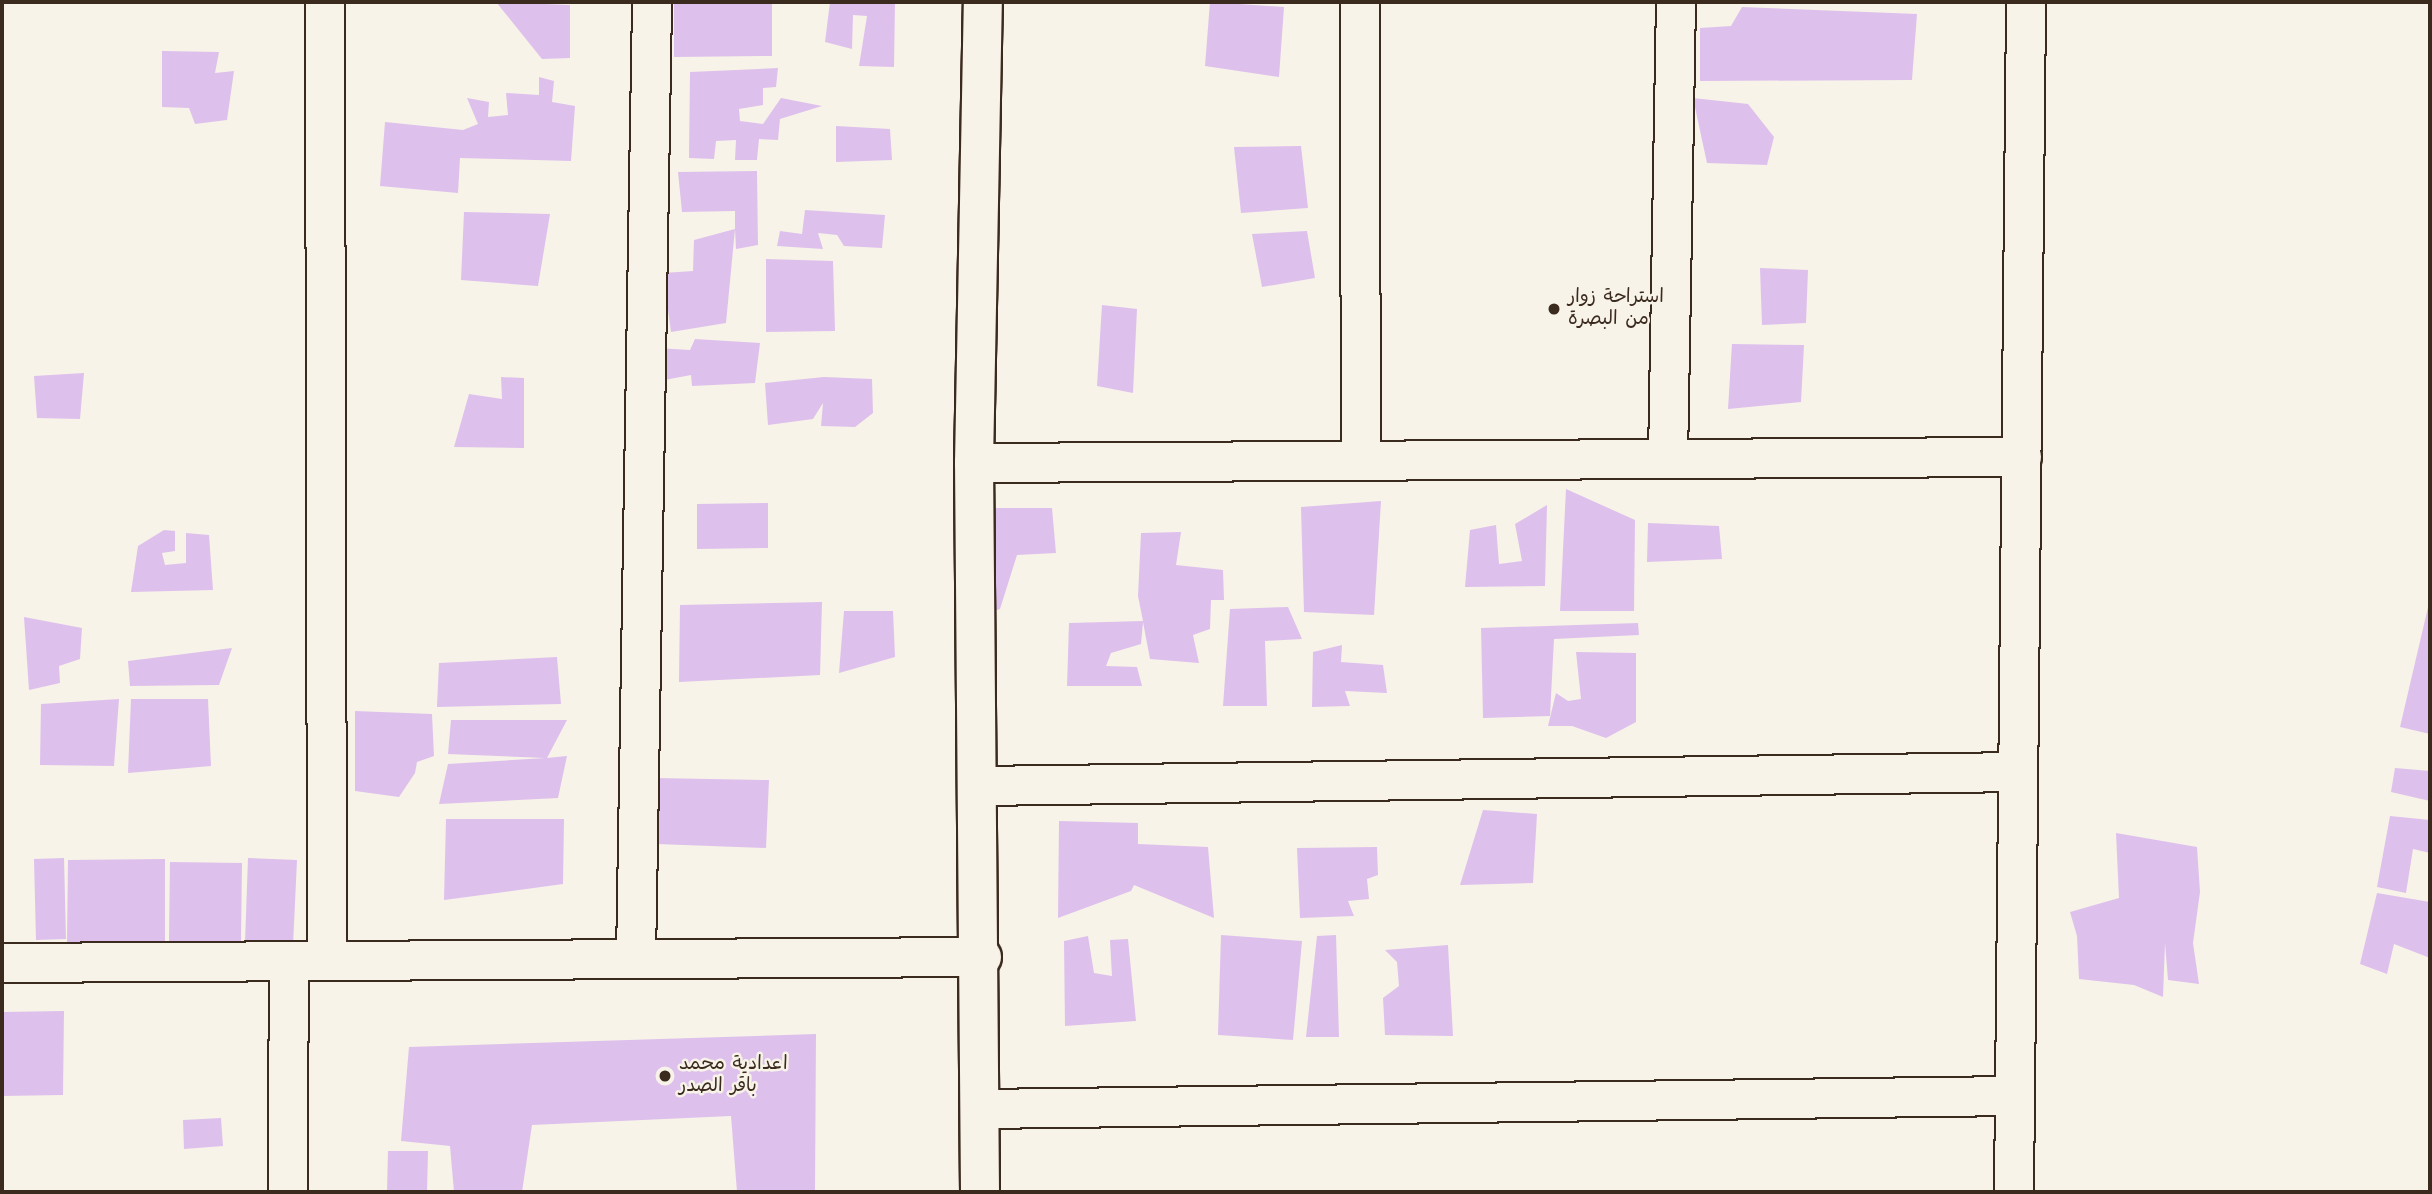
<!DOCTYPE html>
<html>
<head>
<meta charset="utf-8">
<style>
  body { margin:0 }
  #map { position:relative; width:2432px; height:1194px; overflow:hidden; background:#f7f3e8; font-family:Kalam,"Playpen Sans Arabic",sans-serif }
  div>[style] { position:absolute }
  .building>* { inset:0; background:#dec0ed }
  .roads { filter:drop-shadow(2px 0 #3b2a1e) drop-shadow(-2px 0 #3b2a1e) drop-shadow(0 2px #3b2a1e) drop-shadow(0 -2px #3b2a1e) }
  .street>* { height:38px; margin:-19px; padding:0 19px; transform-origin:19px; border-radius:19px; background:#f7f3e8 }
  .dots>* { width:19px; height:19px; translate:-50% -50%; box-sizing:border-box; border:4px solid #f7f3e8; border-radius:50% }
  span { translate:-50% -50%; white-space:nowrap; text-align:center; line-height:1.15; -webkit-text-stroke:5px #f7f3e8; paint-order:stroke }
  .poi-label { font-size:19px; color:#3b2a1e }
  .left { translate:0 -50%; text-align:left }
  .frame { position:absolute; inset:0; border:4px solid #3b2a1e; pointer-events:none }
</style>
</head>
<body>
<div id="map">
  <div class="building">
    <i style="clip-path:polygon(496px 2px,570px 5px,570px 58px,542px 59px)"></i>
    <i style="clip-path:polygon(674px 2px,772px 2px,772px 56px,674px 57px)"></i>
    <i style="clip-path:polygon(830px 2px,895px 2px,894px 67px,859px 66px,867px 16px,853px 15px,852px 49px,825px 42px)"></i>
    <i style="clip-path:polygon(1210px 2px,1284px 7px,1279px 77px,1205px 66px)"></i>
    <i style="clip-path:polygon(1742px 7px,1917px 14px,1912px 80px,1700px 81px,1700px 28px,1731px 26px)"></i>
    <i style="clip-path:polygon(162px 51px,219px 52px,215px 73px,234px 71px,227px 120px,195px 124px,189px 108px,162px 107px)"></i>
    <i style="clip-path:polygon(778px 68px,776px 87px,763px 88px,763px 105px,739px 109px,740px 121px,763px 124px,781px 98px,822px 106px,780px 119px,778px 140px,759px 139px,757px 160px,735px 160px,736px 140px,716px 141px,714px 159px,689px 158px,690px 72px)"></i>
    <i style="clip-path:polygon(539px 77px,554px 81px,552px 102px,575px 106px,571px 161px,460px 158px,458px 193px,380px 186px,385px 122px,463px 130px,478px 124px,467px 98px,489px 102px,488px 117px,508px 115px,506px 93px,539px 95px)"></i>
    <i style="clip-path:polygon(1693px 98px,1748px 104px,1774px 137px,1767px 165px,1707px 163px)"></i>
    <i style="clip-path:polygon(836px 126px,890px 129px,892px 160px,836px 162px)"></i>
    <i style="clip-path:polygon(1301px 146px,1308px 208px,1241px 213px,1234px 147px)"></i>
    <i style="clip-path:polygon(757px 171px,758px 245px,736px 249px,735px 229px,726px 323px,671px 332px,663px 273px,693px 271px,694px 240px,735px 229px,735px 211px,682px 212px,678px 172px)"></i>
    <i style="clip-path:polygon(805px 210px,885px 215px,882px 248px,844px 246px,837px 235px,818px 233px,823px 249px,777px 246px,780px 231px,802px 234px)"></i>
    <i style="clip-path:polygon(464px 212px,550px 214px,538px 286px,461px 280px)"></i>
    <i style="clip-path:polygon(1307px 231px,1315px 278px,1262px 287px,1252px 234px)"></i>
    <i style="clip-path:polygon(766px 259px,833px 261px,835px 331px,766px 332px)"></i>
    <i style="clip-path:polygon(1760px 268px,1808px 270px,1806px 323px,1762px 325px)"></i>
    <i style="clip-path:polygon(1102px 305px,1137px 309px,1133px 393px,1097px 386px)"></i>
    <i style="clip-path:polygon(695px 339px,760px 343px,755px 383px,692px 386px,691px 375px,659px 381px,657px 348px,690px 350px)"></i>
    <i style="clip-path:polygon(1732px 344px,1804px 345px,1801px 402px,1728px 409px)"></i>
    <i style="clip-path:polygon(84px 373px,80px 419px,37px 418px,34px 376px)"></i>
    <i style="clip-path:polygon(501px 377px,524px 378px,524px 448px,454px 447px,469px 394px,502px 399px)"></i>
    <i style="clip-path:polygon(824px 377px,872px 379px,873px 413px,855px 427px,821px 426px,823px 403px,813px 419px,768px 425px,765px 383px)"></i>
    <i style="clip-path:polygon(1566px 489px,1635px 520px,1634px 611px,1560px 611px)"></i>
    <i style="clip-path:polygon(1381px 501px,1374px 615px,1304px 612px,1301px 507px)"></i>
    <i style="clip-path:polygon(768px 503px,768px 548px,697px 549px,697px 504px)"></i>
    <i style="clip-path:polygon(1547px 505px,1545px 586px,1465px 587px,1470px 530px,1496px 525px,1499px 564px,1522px 561px,1515px 524px)"></i>
    <i style="clip-path:polygon(975px 508px,1052px 508px,1056px 553px,1017px 555px,1000px 609px,976px 616px)"></i>
    <i style="clip-path:polygon(1648px 523px,1719px 526px,1722px 559px,1647px 562px)"></i>
    <i style="clip-path:polygon(164px 530px,175px 531px,175px 551px,162px 553px,165px 565px,186px 563px,186px 533px,209px 535px,213px 590px,131px 592px,138px 546px)"></i>
    <i style="clip-path:polygon(1181px 532px,1176px 565px,1223px 570px,1224px 600px,1211px 600px,1210px 629px,1193px 635px,1199px 663px,1150px 659px,1143px 622px,1141px 644px,1111px 653px,1106px 666px,1137px 667px,1142px 686px,1067px 686px,1069px 623px,1143px 621px,1138px 596px,1141px 533px)"></i>
    <i style="clip-path:polygon(822px 602px,820px 675px,679px 682px,680px 605px)"></i>
    <i style="clip-path:polygon(2429px 603px,2430px 603px,2430px 734px,2400px 727px)"></i>
    <i style="clip-path:polygon(1288px 607px,1302px 639px,1265px 641px,1267px 706px,1223px 706px,1230px 609px)"></i>
    <i style="clip-path:polygon(844px 611px,893px 611px,895px 657px,839px 673px)"></i>
    <i style="clip-path:polygon(24px 617px,82px 628px,80px 659px,59px 666px,60px 683px,29px 690px)"></i>
    <i style="clip-path:polygon(1638px 623px,1639px 635px,1554px 639px,1550px 716px,1483px 718px,1481px 628px)"></i>
    <i style="clip-path:polygon(1342px 645px,1341px 662px,1383px 665px,1387px 693px,1345px 691px,1350px 706px,1312px 707px,1313px 652px)"></i>
    <i style="clip-path:polygon(232px 648px,219px 685px,130px 686px,128px 661px)"></i>
    <i style="clip-path:polygon(1576px 652px,1636px 653px,1636px 722px,1606px 738px,1572px 726px,1548px 726px,1556px 693px,1568px 701px,1581px 699px)"></i>
    <i style="clip-path:polygon(557px 657px,561px 704px,437px 707px,439px 663px)"></i>
    <i style="clip-path:polygon(119px 699px,114px 766px,40px 765px,41px 704px)"></i>
    <i style="clip-path:polygon(131px 699px,208px 699px,211px 766px,128px 773px)"></i>
    <i style="clip-path:polygon(355px 711px,432px 714px,434px 756px,417px 762px,415px 773px,399px 797px,355px 791px)"></i>
    <i style="clip-path:polygon(451px 720px,567px 720px,547px 758px,567px 756px,558px 798px,439px 804px,448px 764px,545px 758px,448px 754px)"></i>
    <i style="clip-path:polygon(2395px 768px,2430px 771px,2430px 801px,2391px 792px)"></i>
    <i style="clip-path:polygon(655px 778px,769px 780px,766px 848px,657px 844px)"></i>
    <i style="clip-path:polygon(1483px 810px,1537px 814px,1533px 883px,1460px 885px)"></i>
    <i style="clip-path:polygon(2390px 816px,2430px 820px,2430px 853px,2413px 849px,2406px 893px,2377px 887px)"></i>
    <i style="clip-path:polygon(446px 819px,564px 819px,563px 884px,444px 900px)"></i>
    <i style="clip-path:polygon(1059px 821px,1138px 823px,1138px 844px,1208px 847px,1214px 918px,1134px 885px,1131px 891px,1058px 918px)"></i>
    <i style="clip-path:polygon(2116px 833px,2197px 847px,2200px 892px,2193px 943px,2199px 984px,2168px 980px,2165px 943px,2163px 997px,2134px 985px,2079px 979px,2077px 936px,2070px 912px,2119px 898px)"></i>
    <i style="clip-path:polygon(1377px 847px,1378px 875px,1367px 879px,1369px 899px,1348px 901px,1354px 916px,1300px 918px,1297px 848px)"></i>
    <i style="clip-path:polygon(64px 858px,66px 939px,36px 940px,34px 859px)"></i>
    <i style="clip-path:polygon(248px 858px,297px 860px,293px 945px,245px 943px)"></i>
    <i style="clip-path:polygon(165px 859px,165px 943px,67px 942px,68px 860px)"></i>
    <i style="clip-path:polygon(170px 862px,242px 863px,241px 941px,169px 941px)"></i>
    <i style="clip-path:polygon(2377px 893px,2430px 902px,2430px 958px,2394px 944px,2387px 974px,2360px 964px)"></i>
    <i style="clip-path:polygon(1221px 935px,1302px 941px,1293px 1040px,1218px 1035px)"></i>
    <i style="clip-path:polygon(1336px 935px,1339px 1037px,1306px 1037px,1317px 936px)"></i>
    <i style="clip-path:polygon(1088px 936px,1094px 973px,1112px 976px,1110px 940px,1128px 939px,1136px 1021px,1065px 1026px,1064px 941px)"></i>
    <i style="clip-path:polygon(1448px 945px,1453px 1036px,1385px 1035px,1383px 998px,1399px 986px,1397px 962px,1385px 950px)"></i>
    <i style="clip-path:polygon(64px 1011px,63px 1095px,2px 1096px,2px 1012px)"></i>
    <i style="clip-path:polygon(816px 1034px,815px 1192px,737px 1192px,731px 1116px,532px 1125px,522px 1192px,454px 1192px,450px 1146px,401px 1141px,409px 1047px)"></i>
    <i style="clip-path:polygon(221px 1118px,223px 1146px,184px 1149px,183px 1120px)"></i>
    <i style="clip-path:polygon(388px 1151px,428px 1151px,427px 1192px,387px 1192px)"></i>
  </div>
  <div class="roads">
    <div class="street">
      <i style="left:325px;top:2px;width:959px;rotate:89.88deg"></i>
      <i style="left:1360px;top:2px;width:459px;rotate:89.9deg"></i>
      <i style="left:1668px;top:459px;width:457px;rotate:-89deg"></i>
      <i style="left:974px;top:463px;width:1048px;rotate:-0.33deg"></i>
      <i style="left:979px;top:786px;width:1039px;rotate:-0.77deg"></i>
      <i style="left:636px;top:959px;width:957px;rotate:-89.04deg"></i>
      <i style="left:2px;top:963px;width:980px;rotate:-0.35deg"></i>
      <i style="left:980px;top:1109px;width:1035px;rotate:-0.72deg"></i>
      <i style="left:288px;top:1192px;width:231px;rotate:-89.8deg"></i>
      <i style="left:980px;top:1192px;width:729px;rotate:-90.47deg"></i>
      <i style="left:974px;top:463px;width:461px;rotate:-88.9deg"></i>
      <i style="left:2014px;top:1192px;width:1190px;rotate:-89.42deg"></i>
    </div>
  </div>
  <div class="dots">
    <i style="left:1554px;top:309px;background:#3b2a1e"></i>
    <i style="left:665px;top:1076px;background:#3b2a1e"></i>
  </div>
  <div class="poi-label">
    <span class="left" style="left:1568px;top:309px">استراحة زوار<br>من البصرة</span>
    <span class="left" style="left:679px;top:1076px">اعدادية محمد<br>باقر الصدر</span>
  </div>
  <div class="frame"></div>
</div>
</body>
</html>
